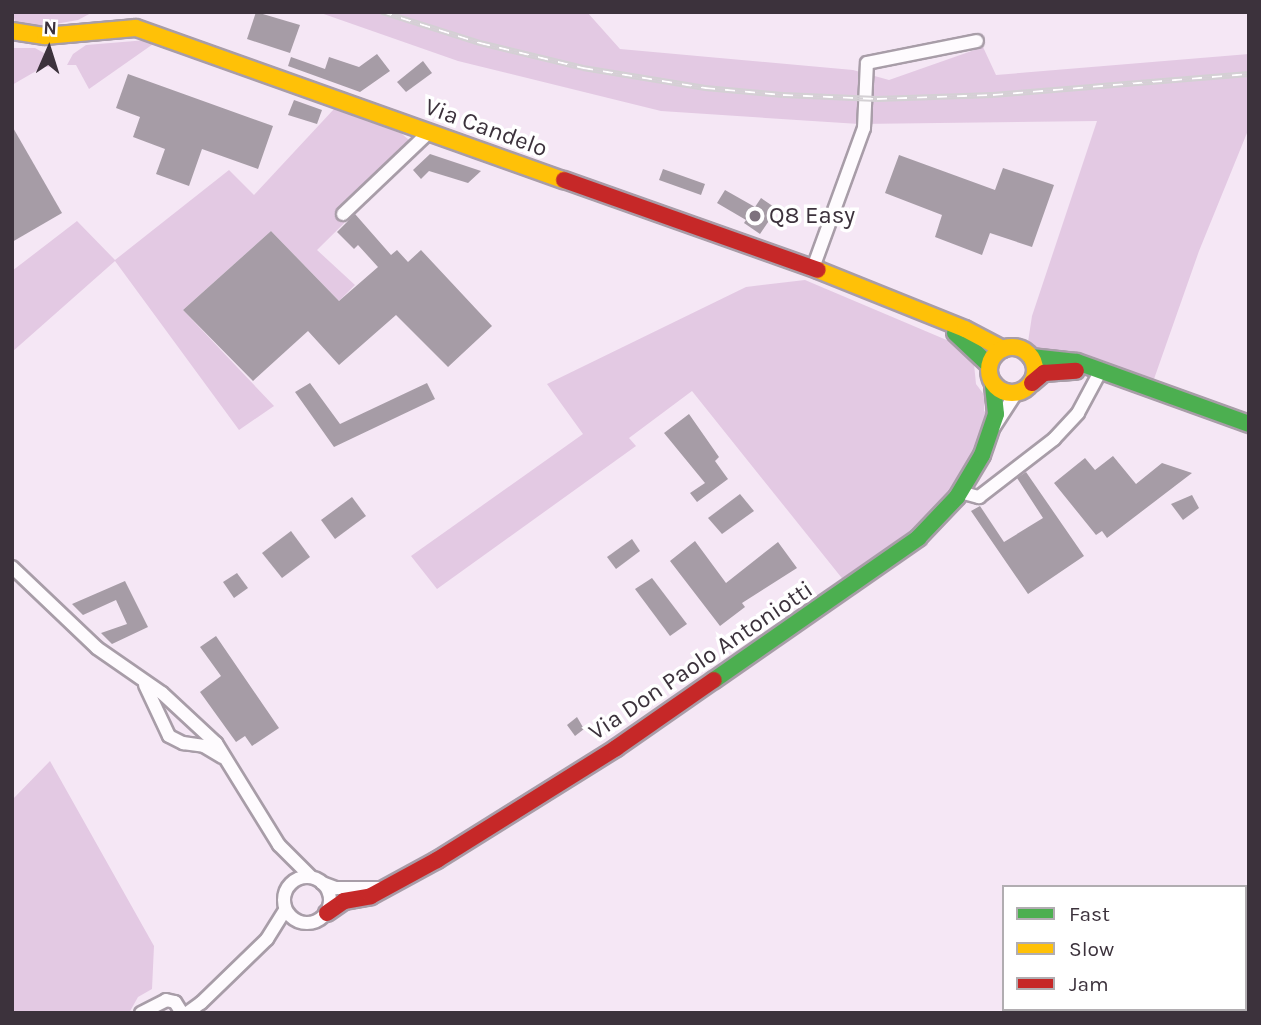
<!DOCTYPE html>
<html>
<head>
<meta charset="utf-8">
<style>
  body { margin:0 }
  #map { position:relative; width:1261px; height:1025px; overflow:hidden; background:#f5e7f5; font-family:Karla,sans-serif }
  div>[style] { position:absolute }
  .green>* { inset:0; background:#e3c9e3 }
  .building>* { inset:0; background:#a69ca6 }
  .roads { filter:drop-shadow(2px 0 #a89da8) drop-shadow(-2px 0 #a89da8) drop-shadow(0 2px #a89da8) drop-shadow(0 -2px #a89da8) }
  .street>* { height:12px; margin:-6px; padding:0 6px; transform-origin:6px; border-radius:6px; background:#fefbfe }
  .street>.ring { margin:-6px; padding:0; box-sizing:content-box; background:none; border:12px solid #fefbfe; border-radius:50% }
  .fast>* { height:16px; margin:-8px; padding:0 8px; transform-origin:8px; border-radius:8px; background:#4caf50 }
  .slow>* { height:16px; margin:-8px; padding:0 8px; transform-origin:8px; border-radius:8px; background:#ffc107 }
  .slow>.ring { margin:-8px; padding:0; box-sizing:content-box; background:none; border:16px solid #ffc107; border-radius:50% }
  .jam>* { height:16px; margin:-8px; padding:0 8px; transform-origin:8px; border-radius:8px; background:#c62828 }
  .rail>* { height:6px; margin-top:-3px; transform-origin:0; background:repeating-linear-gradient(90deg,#fff 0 10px,#d4d0d4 0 20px); box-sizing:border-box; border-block:2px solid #d4d0d4 }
  .dots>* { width:19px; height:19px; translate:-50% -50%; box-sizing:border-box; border:4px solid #fff; border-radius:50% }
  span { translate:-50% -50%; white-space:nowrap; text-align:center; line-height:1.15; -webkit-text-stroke:7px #fff; paint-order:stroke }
  .street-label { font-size:24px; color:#3c323c }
  .poi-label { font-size:24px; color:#3c323c }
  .left { translate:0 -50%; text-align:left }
  .frame { position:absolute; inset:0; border:14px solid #3c323c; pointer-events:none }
  .legend { position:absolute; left:1002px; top:885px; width:245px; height:126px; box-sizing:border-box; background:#fff; border:2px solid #b1adb1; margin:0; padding:9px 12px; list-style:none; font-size:21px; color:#3c323c }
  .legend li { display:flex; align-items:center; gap:14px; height:35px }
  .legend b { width:35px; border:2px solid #b1adb1 }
  .north { position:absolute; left:14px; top:14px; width:70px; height:70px; -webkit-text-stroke:5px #fff; paint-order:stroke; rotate:3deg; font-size:19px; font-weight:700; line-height:28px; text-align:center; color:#3c323c }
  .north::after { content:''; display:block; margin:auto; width:24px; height:32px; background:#3c323c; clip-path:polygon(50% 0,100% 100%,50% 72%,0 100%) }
</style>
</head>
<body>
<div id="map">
  <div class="green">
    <i style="clip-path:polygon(12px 12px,93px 12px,78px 20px,44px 26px,15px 21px)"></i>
    <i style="clip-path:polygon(318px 12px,587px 12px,620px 49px,853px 70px,889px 80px,983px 47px,996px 75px,1249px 54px,1249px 128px,1199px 251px,1154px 379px,1080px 353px,1034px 348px,1028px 342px,1032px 316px,1097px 121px,859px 124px,661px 111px,458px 61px)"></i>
    <i style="clip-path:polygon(147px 40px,156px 42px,89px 89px,76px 65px,67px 65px,73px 54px,86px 45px)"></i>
    <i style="clip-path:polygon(12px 48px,35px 48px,44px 53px,50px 67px,43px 67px,12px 85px)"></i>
    <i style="clip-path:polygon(334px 109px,401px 133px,419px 149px,317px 250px,355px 285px,339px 301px,271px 231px,183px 310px,274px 406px,239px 430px,115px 261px,12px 352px,12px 271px,77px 221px,115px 260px,229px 170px,254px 195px)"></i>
    <i style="clip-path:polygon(805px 280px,949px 341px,965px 352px,974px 364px,976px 384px,985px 396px,984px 411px,989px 415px,976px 452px,950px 493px,928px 519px,914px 533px,845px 582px,692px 391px,629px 438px,636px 446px,437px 589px,411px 556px,583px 434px,547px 384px,746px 287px)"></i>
    <i style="clip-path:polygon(50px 761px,154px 946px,152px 989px,138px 997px,129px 1013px,12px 1013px,12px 800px)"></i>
  </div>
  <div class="building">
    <i style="clip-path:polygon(256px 12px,300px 25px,290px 53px,247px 39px)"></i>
    <i style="clip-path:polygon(377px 54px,390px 71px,360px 92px,288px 66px,291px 57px,325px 69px,329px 57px,359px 67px)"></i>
    <i style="clip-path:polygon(423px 61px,432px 73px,406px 92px,397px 82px)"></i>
    <i style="clip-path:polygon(128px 74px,273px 126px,258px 169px,202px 149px,189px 186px,156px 174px,165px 149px,133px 137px,140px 117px,116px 108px)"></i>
    <i style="clip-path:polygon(294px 100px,322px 110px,317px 124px,288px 115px)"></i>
    <i style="clip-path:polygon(12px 126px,62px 213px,12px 242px)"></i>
    <i style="clip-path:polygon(430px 154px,481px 171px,468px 183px,429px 171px,421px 179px,413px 170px)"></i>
    <i style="clip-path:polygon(899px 155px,995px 190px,1003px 168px,1054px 185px,1032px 247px,990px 233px,982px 255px,935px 237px,942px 215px,885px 193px)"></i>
    <i style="clip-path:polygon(663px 169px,705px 184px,701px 195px,659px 180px)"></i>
    <i style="clip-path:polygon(725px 190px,755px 207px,761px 198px,777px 209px,760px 234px,744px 223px,746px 220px,717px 203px)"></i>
    <i style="clip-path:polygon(355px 214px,391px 255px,397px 250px,408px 262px,421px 250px,492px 326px,448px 367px,396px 315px,339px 365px,308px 331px,253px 381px,183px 310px,271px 231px,339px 301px,378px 267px,358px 245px,354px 249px,337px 232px)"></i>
    <i style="clip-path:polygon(310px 383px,340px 424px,427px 383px,435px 399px,334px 447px,295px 392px)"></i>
    <i style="clip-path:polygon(689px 414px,719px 457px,715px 461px,728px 479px,697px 502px,690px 493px,705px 483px,664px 433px)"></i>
    <i style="clip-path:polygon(1113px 456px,1136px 484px,1162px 463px,1192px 473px,1107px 538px,1102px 531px,1096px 535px,1054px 483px,1085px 458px,1095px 470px)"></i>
    <i style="clip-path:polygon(1026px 472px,1084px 556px,1028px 594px,971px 511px,980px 506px,1004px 542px,1043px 518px,1017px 478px)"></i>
    <i style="clip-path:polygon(740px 494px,754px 511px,722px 534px,708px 518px)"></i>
    <i style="clip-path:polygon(1192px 495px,1199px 508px,1183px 520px,1171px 504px)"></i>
    <i style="clip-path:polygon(352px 497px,366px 516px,335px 539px,321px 520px)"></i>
    <i style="clip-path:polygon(291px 531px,310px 557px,282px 578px,262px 553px)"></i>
    <i style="clip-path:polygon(632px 539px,640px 551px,616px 569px,607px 557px)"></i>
    <i style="clip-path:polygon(695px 541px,726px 583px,778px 542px,797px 568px,742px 603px,745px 607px,720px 626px,670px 561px)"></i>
    <i style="clip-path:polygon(237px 573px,248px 588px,234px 598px,223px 582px)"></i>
    <i style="clip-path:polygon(652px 578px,687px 624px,670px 636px,635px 589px)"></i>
    <i style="clip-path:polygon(125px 581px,148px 627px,112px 644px,101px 633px,127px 624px,116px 600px,83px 615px,72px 604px)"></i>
    <i style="clip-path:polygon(216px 636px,279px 728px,252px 746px,245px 736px,236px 742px,200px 692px,221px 676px,200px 647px)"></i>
    <i style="clip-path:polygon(577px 717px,584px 729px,575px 736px,567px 725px)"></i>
  </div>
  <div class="roads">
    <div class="street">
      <i style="left:343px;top:214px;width:119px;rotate:-43.6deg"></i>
      <i style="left:813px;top:268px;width:149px;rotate:-70deg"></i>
      <i style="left:864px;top:128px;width:65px;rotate:-87.4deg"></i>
      <i style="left:867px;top:63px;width:112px;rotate:-11.3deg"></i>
      <i style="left:994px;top:427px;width:40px;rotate:-57.1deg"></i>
      <i style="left:960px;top:492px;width:20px;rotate:15deg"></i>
      <i style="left:979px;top:497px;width:95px;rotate:-37.7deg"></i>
      <i style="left:1054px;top:439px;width:35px;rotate:-47deg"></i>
      <i style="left:1078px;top:413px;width:47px;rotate:-61.8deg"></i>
      <i style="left:12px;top:567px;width:117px;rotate:43.6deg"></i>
      <i style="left:97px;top:648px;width:79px;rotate:34.7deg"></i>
      <i style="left:162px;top:693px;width:74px;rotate:42.8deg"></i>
      <i style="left:216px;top:743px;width:120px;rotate:58.3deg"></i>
      <i style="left:279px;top:845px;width:45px;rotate:45deg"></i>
      <i style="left:145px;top:685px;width:56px;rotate:64.8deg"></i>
      <i style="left:169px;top:736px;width:16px;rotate:27deg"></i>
      <i style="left:183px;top:743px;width:21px;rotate:8deg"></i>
      <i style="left:204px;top:746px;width:21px;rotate:31deg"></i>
      <i class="ring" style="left:284px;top:877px;width:34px;height:34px"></i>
      <i style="left:322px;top:883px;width:15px;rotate:20deg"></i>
      <i style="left:336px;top:888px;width:44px"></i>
      <i style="left:141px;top:1013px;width:28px;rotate:-27deg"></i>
      <i style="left:166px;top:1000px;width:9px;rotate:13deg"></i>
      <i style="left:175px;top:1002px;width:13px;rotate:58deg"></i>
      <i style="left:187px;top:1013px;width:17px;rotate:-36deg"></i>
      <i style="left:201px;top:1003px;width:92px;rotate:-44.1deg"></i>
      <i style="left:267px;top:939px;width:34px;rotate:-58deg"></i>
    </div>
    <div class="fast">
      <i style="left:955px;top:333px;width:47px;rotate:43.3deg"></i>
      <i style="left:1031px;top:357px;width:46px;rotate:6.2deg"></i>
      <i style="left:1077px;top:362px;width:183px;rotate:19.8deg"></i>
      <i style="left:714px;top:680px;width:249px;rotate:-34.8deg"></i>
      <i style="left:918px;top:538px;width:57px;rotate:-46.4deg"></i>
      <i style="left:957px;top:497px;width:49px;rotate:-59.2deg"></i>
      <i style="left:982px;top:455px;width:43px;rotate:-71.1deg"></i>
      <i style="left:996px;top:414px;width:31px;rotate:-96deg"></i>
    </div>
    <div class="slow">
      <i style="left:12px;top:31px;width:33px;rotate:9deg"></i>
      <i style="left:45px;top:36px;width:91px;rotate:-5deg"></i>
      <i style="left:136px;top:28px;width:454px;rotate:19.6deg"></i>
      <i style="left:818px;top:270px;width:158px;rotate:21.9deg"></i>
      <i style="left:965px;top:329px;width:43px;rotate:27.8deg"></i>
      <i class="ring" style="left:989px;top:347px;width:30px;height:30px"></i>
    </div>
    <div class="jam">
      <i style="left:564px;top:180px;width:269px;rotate:19.5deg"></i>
      <i style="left:1032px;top:383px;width:16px;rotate:-40deg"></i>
      <i style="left:1044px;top:373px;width:32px;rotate:-4deg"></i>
      <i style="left:327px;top:913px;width:21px;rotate:-35deg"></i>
      <i style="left:344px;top:901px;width:27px;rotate:-10deg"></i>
      <i style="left:371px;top:896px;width:75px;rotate:-28.6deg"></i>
      <i style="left:437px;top:860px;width:211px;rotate:-32deg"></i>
      <i style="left:616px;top:748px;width:119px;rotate:-34.8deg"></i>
    </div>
  </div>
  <div class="rail">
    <i style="left:382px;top:12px;width:103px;rotate:17.6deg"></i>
    <i style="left:480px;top:43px;width:106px;rotate:13.6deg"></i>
    <i style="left:583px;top:68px;width:124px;rotate:9.3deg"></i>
    <i style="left:705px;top:88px;width:78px;rotate:5.1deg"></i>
    <i style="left:783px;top:95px;width:94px;rotate:2.4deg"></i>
    <i style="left:877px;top:99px;width:116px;rotate:-2deg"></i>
    <i style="left:993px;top:95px;width:257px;rotate:-4.7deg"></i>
  </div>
  <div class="dots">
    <i style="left:755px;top:216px;background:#7d717d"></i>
  </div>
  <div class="street-label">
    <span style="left:486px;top:128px;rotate:20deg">Via Candelo</span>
    <span style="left:701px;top:661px;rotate:-34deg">Via Don Paolo Antoniotti</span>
  </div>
  <div class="poi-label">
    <span class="left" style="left:769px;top:216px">Q8 Easy</span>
  </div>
  <div class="frame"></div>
  <ul class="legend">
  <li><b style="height:9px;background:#4caf50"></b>Fast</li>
  <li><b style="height:9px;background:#ffc107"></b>Slow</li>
  <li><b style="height:9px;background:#c62828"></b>Jam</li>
  </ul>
  <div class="north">N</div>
</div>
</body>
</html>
